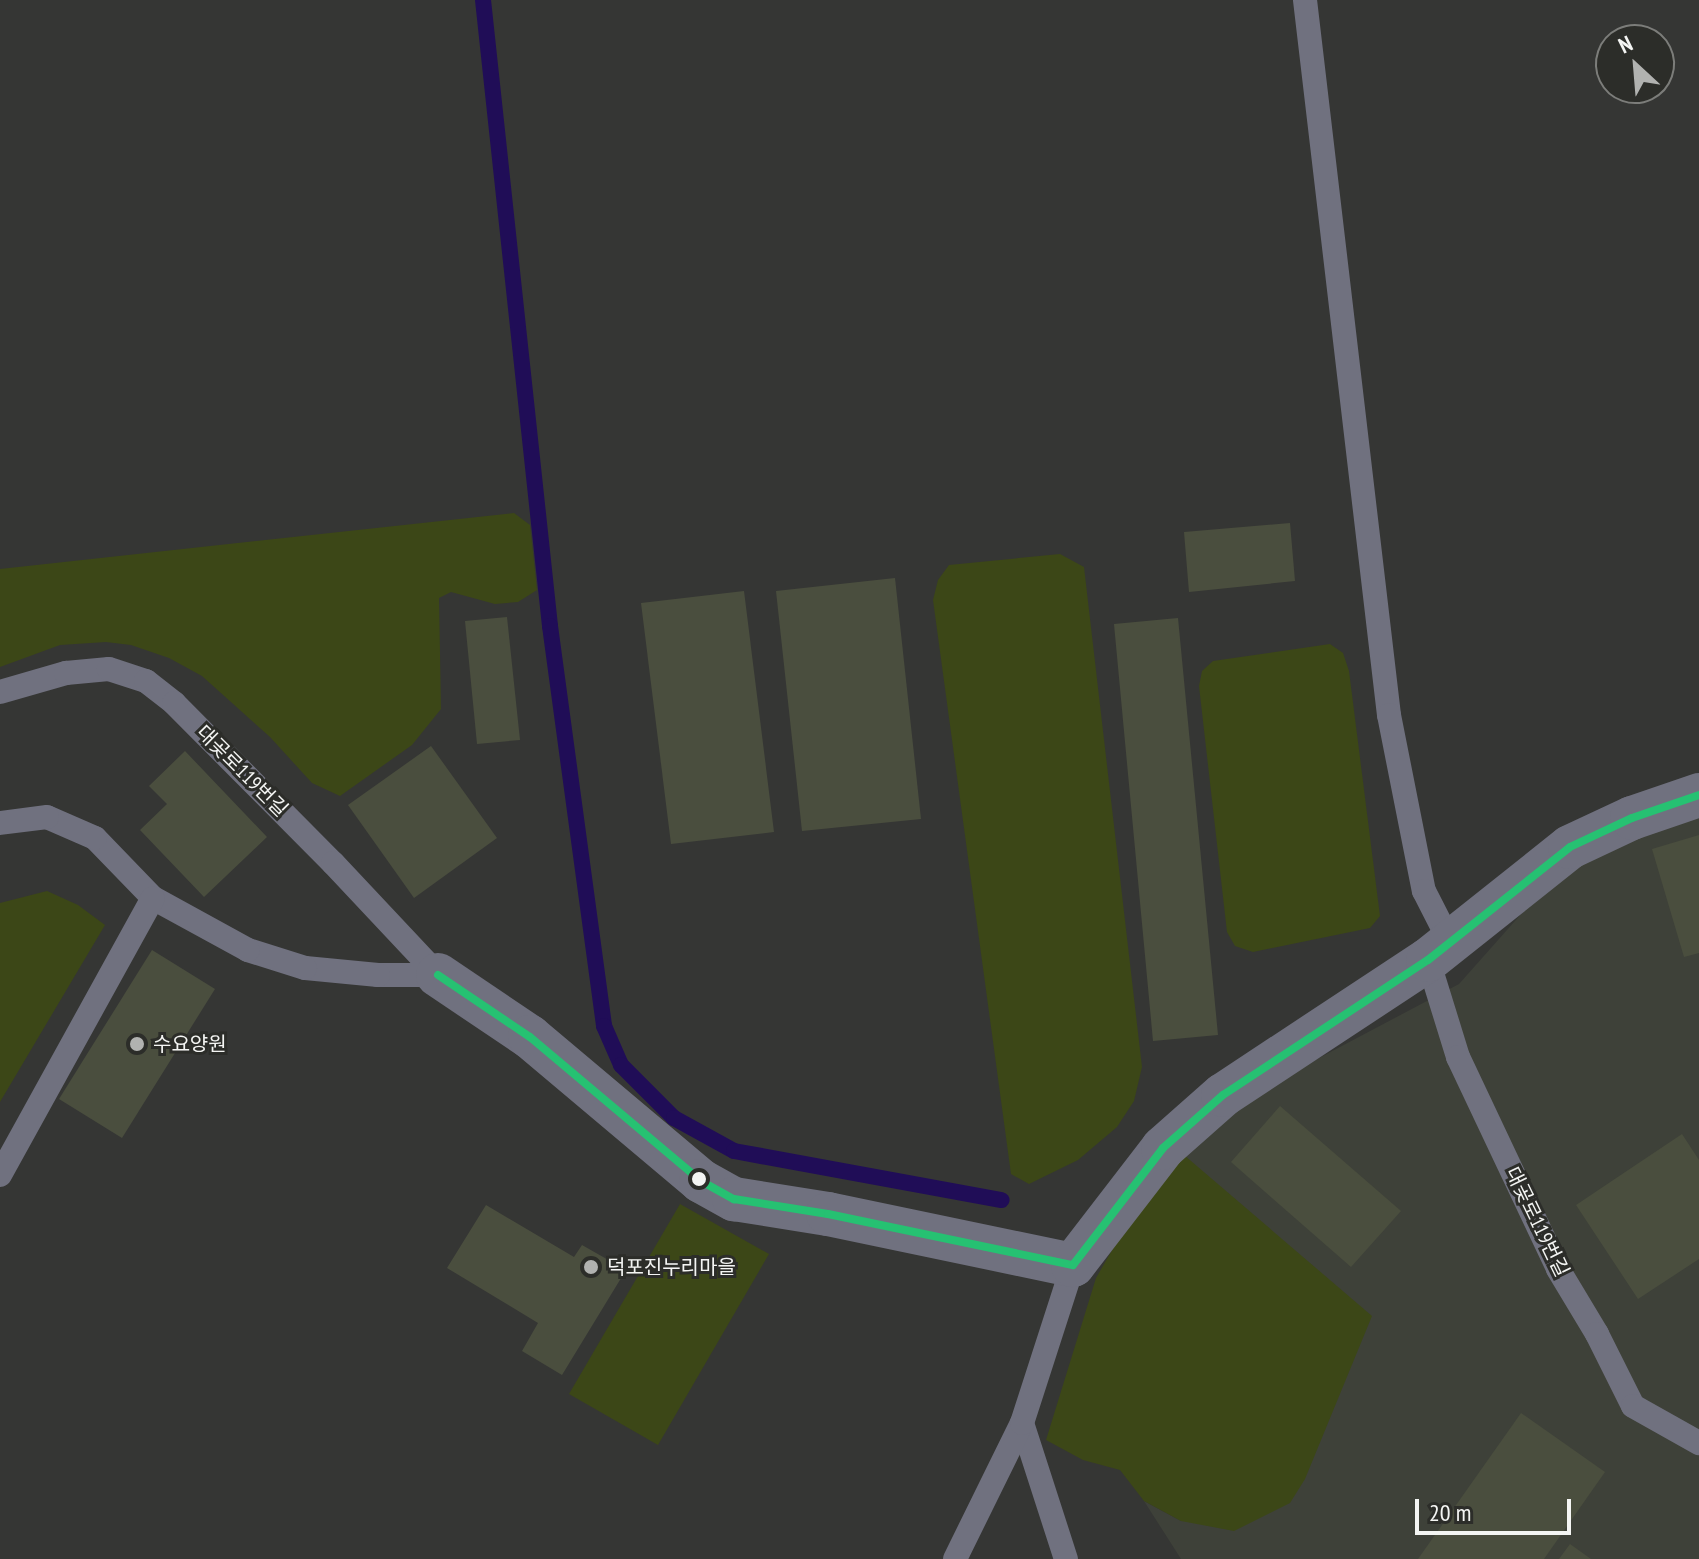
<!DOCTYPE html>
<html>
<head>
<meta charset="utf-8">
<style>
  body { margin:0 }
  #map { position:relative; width:1699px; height:1559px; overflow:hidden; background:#353634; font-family:"PT Sans Narrow","Noto Sans KR",sans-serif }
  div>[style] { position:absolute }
  .built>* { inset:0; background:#3e4139 }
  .green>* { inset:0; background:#3c4717 }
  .stream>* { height:16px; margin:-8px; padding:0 8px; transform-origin:8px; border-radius:8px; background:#200d57 }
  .building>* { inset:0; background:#4a4e3e }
  .lane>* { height:24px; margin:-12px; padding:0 12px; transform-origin:12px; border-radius:12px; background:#70717f }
  .street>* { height:44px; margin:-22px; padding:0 22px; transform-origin:22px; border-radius:22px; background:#70717f }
  .bus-1>* { height:8px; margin:-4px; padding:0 4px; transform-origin:4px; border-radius:4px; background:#26c172 }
  .dots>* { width:22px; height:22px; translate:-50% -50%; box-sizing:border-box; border:4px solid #2c2d29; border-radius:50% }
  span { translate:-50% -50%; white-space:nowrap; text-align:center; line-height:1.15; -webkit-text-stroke:6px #2c2d29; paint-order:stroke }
  .street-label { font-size:20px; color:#f4f5f3 }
  .poi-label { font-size:20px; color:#f4f5f3 }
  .left { translate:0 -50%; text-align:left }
  .north { position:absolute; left:1595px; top:24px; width:80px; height:80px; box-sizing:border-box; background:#2c2d29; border:2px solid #7c7d7a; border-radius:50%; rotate:334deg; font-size:22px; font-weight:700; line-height:32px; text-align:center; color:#f4f5f3 }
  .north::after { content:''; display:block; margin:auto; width:28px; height:36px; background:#b1b2b0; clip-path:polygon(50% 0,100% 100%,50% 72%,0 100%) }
  .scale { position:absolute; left:1415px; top:1499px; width:156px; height:36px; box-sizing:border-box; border:4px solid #f4f5f3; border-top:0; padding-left:10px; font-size:24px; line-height:28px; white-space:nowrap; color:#f4f5f3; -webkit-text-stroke:6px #2c2d29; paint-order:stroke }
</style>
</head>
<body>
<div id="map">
  <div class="built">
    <i style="clip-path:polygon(1699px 815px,1699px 1559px,1181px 1559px,1144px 1501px,1181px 1521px,1184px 1155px,1215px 1113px,1459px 984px,1545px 887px,1599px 842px)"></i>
  </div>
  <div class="green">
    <i style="clip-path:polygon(514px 513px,530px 525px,537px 590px,518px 602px,495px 604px,451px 592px,439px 598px,441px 709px,412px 745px,340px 796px,312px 783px,270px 737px,202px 676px,169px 658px,131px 645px,106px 642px,60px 645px,0 667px,0 569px)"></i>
    <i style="clip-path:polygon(1060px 554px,1084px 567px,1142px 1067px,1134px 1101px,1117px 1127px,1078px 1160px,1029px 1184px,1011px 1174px,933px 600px,938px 580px,949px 565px)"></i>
    <i style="clip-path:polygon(1330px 644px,1343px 653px,1349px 671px,1380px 916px,1370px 928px,1253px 952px,1235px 946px,1227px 932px,1199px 686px,1202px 671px,1213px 661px)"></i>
    <i style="clip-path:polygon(47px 891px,78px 905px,105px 925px,0 1102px,0 903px)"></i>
    <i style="clip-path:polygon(1184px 1155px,1372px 1316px,1305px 1479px,1290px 1503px,1234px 1531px,1181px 1521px,1144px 1501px,1120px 1470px,1083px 1460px,1046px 1440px,1096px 1278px,1130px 1219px)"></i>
    <i style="clip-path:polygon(680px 1204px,769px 1254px,658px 1445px,569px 1394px)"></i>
  </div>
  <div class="stream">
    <i style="left:483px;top:0;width:630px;rotate:83.89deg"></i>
    <i style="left:550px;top:626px;width:404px;rotate:82.3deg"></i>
    <i style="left:604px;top:1026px;width:43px;rotate:66.4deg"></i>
    <i style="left:621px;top:1065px;width:75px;rotate:45deg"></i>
    <i style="left:674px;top:1118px;width:68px;rotate:28.8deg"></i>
    <i style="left:734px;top:1151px;width:272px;rotate:10.4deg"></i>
  </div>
  <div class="building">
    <i style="clip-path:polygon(1290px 523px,1295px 581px,1189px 592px,1184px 532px)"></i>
    <i style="clip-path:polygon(895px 578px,921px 819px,802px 831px,776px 591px)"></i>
    <i style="clip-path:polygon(744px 591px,774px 832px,671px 844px,641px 603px)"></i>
    <i style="clip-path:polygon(507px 617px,520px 740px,477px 744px,465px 621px)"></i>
    <i style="clip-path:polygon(1178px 618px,1218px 1035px,1153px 1041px,1114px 624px)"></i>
    <i style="clip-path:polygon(431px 746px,497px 838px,414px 898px,348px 805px)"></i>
    <i style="clip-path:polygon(185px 751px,267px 837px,204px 897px,140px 830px,167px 804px,149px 786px)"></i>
    <i style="clip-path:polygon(1699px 835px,1699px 953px,1684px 957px,1652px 849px)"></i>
    <i style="clip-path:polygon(152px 950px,215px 989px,122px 1138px,59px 1099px)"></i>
    <i style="clip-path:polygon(1280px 1106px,1401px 1211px,1351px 1267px,1231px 1162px)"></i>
    <i style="clip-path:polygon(1682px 1134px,1699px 1160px,1699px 1259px,1638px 1299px,1576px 1205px)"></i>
    <i style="clip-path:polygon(486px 1205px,574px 1257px,582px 1245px,626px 1270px,562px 1375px,522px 1351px,538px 1323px,447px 1268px)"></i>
    <i style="clip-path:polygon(1521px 1413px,1605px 1472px,1544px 1559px,1418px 1559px)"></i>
    <i style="clip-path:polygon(1570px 1544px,1591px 1559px,1559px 1559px)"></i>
  </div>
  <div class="lane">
    <i style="left:1305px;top:0;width:720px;rotate:83.3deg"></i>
    <i style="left:1389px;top:715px;width:179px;rotate:78.8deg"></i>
    <i style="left:1424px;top:891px;width:57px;rotate:63deg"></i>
    <i style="left:0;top:692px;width:69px;rotate:-16.1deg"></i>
    <i style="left:66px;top:673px;width:43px;rotate:-5.3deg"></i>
    <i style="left:109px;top:669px;width:39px;rotate:18deg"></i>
    <i style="left:146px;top:681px;width:36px;rotate:38deg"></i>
    <i style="left:174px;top:703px;width:226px;rotate:45.2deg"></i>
    <i style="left:333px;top:863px;width:154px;rotate:46.8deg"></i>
    <i style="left:438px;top:975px;width:60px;rotate:180deg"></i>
    <i style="left:378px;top:975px;width:73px;rotate:-174.5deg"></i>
    <i style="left:305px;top:968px;width:60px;rotate:-162.5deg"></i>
    <i style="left:248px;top:950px;width:108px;rotate:-151.3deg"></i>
    <i style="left:153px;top:898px;width:83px;rotate:-134deg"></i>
    <i style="left:95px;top:838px;width:52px;rotate:-156.4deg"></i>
    <i style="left:47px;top:817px;width:47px;rotate:172.7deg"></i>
    <i style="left:1428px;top:960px;width:102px;rotate:72.8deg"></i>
    <i style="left:1458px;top:1057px;width:234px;rotate:64.7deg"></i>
    <i style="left:1558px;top:1269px;width:76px;rotate:59deg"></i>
    <i style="left:1597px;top:1334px;width:80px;rotate:63.4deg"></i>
    <i style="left:1633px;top:1406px;width:76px;rotate:29.3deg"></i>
    <i style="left:0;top:1175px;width:316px;rotate:-61.1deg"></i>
    <i style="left:1022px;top:1423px;width:143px;rotate:72.1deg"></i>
    <i style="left:955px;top:1559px;width:152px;rotate:-63.8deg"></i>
    <i style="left:1022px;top:1423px;width:166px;rotate:-72.1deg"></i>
  </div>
  <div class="street">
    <i style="left:438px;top:975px;width:111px;rotate:34deg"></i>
    <i style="left:530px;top:1037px;width:224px;rotate:40.1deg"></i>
    <i style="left:701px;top:1181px;width:38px;rotate:29deg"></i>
    <i style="left:734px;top:1199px;width:95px;rotate:9.1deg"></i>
    <i style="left:828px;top:1214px;width:250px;rotate:11.8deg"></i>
    <i style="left:1073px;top:1265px;width:148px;rotate:-52.4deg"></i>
    <i style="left:1163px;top:1148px;width:80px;rotate:-41.5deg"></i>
    <i style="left:1223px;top:1095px;width:245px;rotate:-33.4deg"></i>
    <i style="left:1428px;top:960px;width:181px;rotate:-38.5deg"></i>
    <i style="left:1570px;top:847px;width:68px;rotate:-25.1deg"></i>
    <i style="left:1632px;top:818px;width:71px;rotate:-18.9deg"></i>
  </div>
  <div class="bus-1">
    <i style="left:438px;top:975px;width:111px;rotate:34deg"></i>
    <i style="left:530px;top:1037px;width:224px;rotate:40.1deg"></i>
    <i style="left:701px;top:1181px;width:38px;rotate:29deg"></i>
    <i style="left:734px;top:1199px;width:95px;rotate:9.1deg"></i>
    <i style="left:828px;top:1214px;width:250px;rotate:11.8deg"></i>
    <i style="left:1073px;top:1265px;width:148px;rotate:-52.4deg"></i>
    <i style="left:1163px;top:1148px;width:80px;rotate:-41.5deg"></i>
    <i style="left:1223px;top:1095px;width:245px;rotate:-33.4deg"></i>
    <i style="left:1428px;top:960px;width:181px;rotate:-38.5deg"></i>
    <i style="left:1570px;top:847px;width:68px;rotate:-25.1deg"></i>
    <i style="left:1632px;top:818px;width:71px;rotate:-18.9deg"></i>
  </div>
  <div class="dots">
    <i style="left:137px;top:1044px;background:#b1b2b0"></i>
    <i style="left:699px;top:1179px;background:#f4f5f3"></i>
    <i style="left:591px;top:1267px;background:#b1b2b0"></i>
  </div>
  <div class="street-label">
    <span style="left:242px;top:771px;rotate:45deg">대곶로119번길</span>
    <span style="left:1537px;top:1222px;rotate:64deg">대곶로119번길</span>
  </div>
  <div class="poi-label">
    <span class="left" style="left:153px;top:1044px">수요양원</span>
    <span class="left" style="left:607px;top:1267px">덕포진누리마을</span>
  </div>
  <div class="north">N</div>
  <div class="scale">20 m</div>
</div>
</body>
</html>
